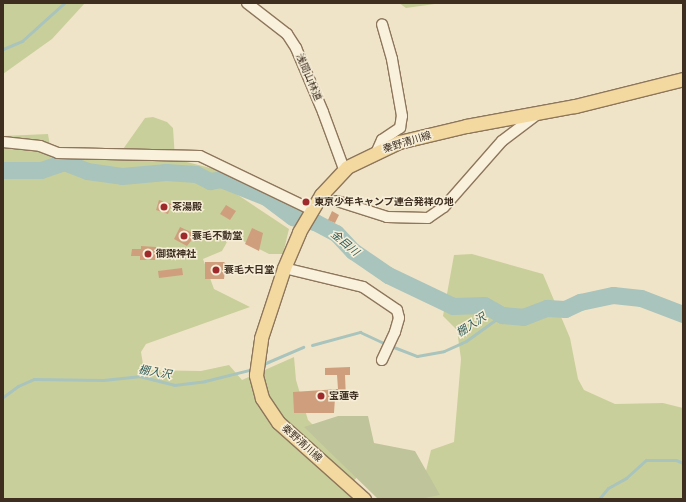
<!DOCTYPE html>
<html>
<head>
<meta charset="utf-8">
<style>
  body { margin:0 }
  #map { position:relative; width:686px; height:502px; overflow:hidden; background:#f0e4c8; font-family:"Crimson Pro","Noto Sans JP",serif }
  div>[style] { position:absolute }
  .green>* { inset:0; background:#c9cf9b }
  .cemetery>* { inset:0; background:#bfc49a }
  .stream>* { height:3px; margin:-1.5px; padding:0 1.5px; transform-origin:1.5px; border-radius:1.5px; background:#a9c4bc }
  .river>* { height:17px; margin:-8.5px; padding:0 8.5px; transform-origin:8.5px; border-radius:8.5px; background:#a9c4bc }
  .building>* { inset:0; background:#cf9f7d }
  .roads { filter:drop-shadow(1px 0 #8d765c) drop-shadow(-1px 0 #8d765c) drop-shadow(0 1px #8d765c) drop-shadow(0 -1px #8d765c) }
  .minor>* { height:10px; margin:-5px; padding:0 5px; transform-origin:5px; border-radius:5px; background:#faf1dc }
  .major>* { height:13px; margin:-6.5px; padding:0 6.5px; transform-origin:6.5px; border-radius:6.5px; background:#f3d9a0 }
  .dots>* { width:11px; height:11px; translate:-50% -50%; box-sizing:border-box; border:2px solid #f7eed8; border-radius:50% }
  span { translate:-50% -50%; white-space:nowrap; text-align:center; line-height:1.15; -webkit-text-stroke:3px #f7eed8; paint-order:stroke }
  .street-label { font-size:10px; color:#3d2e20 }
  .poi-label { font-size:10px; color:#3d2e20; font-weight:700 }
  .left { translate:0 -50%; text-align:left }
  .water-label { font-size:11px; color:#2f5d5a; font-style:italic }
  .frame { position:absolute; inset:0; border:4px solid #3d2e20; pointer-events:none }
</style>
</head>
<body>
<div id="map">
  <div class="green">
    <i style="clip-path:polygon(3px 3px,85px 3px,52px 39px,3px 74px)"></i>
    <i style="clip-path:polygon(399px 3px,442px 3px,406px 8px)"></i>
    <i style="clip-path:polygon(153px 117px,167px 122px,173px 128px,175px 159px,222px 171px,232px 191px,289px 229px,283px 254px,269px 254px,231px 235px,222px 251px,203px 259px,214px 289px,250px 307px,146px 344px,141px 352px,144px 370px,201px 371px,229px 365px,242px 380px,294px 357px,296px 380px,308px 420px,361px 473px,347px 488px,376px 499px,3px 499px,3px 136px,48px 134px,51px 152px,121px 152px,145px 118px)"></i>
    <i style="clip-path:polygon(472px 254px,543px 274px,570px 338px,578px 379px,584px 390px,615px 404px,663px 403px,683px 408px,683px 499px,413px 499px,425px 497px,426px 471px,431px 450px,454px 442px,461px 359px,457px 330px,443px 316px,454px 255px)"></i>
  </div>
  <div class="cemetery">
    <i style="clip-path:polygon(338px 416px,368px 416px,374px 443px,415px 451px,440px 495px,419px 499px,378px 499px,304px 427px)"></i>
  </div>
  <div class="stream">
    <i style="left:3px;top:49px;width:21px;rotate:-23deg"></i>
    <i style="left:22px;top:41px;width:57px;rotate:-42.1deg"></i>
    <i style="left:312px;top:345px;width:50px;rotate:-15.2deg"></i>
    <i style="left:360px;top:332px;width:29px;rotate:25deg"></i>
    <i style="left:391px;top:346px;width:28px;rotate:21deg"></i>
    <i style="left:417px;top:356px;width:27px;rotate:-10deg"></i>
    <i style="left:444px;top:351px;width:24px;rotate:-24deg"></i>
    <i style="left:466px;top:341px;width:44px;rotate:-35.8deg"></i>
    <i style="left:261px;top:365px;width:46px;rotate:-23.2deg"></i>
    <i style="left:3px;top:397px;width:19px;rotate:-36deg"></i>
    <i style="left:18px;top:386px;width:17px;rotate:-24deg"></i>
    <i style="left:34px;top:379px;width:69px;rotate:0.8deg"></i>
    <i style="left:103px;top:380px;width:36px;rotate:-6deg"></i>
    <i style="left:139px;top:376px;width:36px;rotate:14deg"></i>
    <i style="left:174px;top:385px;width:31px;rotate:-7deg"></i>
    <i style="left:205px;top:381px;width:49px;rotate:-14deg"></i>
    <i style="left:599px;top:499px;width:14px;rotate:-51deg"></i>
    <i style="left:608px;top:488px;width:21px;rotate:-29deg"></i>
    <i style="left:626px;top:478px;width:27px;rotate:-42deg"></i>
    <i style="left:646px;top:460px;width:30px"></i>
    <i style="left:676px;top:460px;width:8px;rotate:23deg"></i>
  </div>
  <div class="river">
    <i style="left:3px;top:170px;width:38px"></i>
    <i style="left:41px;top:170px;width:24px;rotate:-19deg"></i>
    <i style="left:64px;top:162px;width:25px;rotate:21deg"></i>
    <i style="left:87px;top:171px;width:35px;rotate:8deg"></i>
    <i style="left:122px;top:176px;width:44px;rotate:-5.2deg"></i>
    <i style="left:166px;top:172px;width:30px;rotate:4deg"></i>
    <i style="left:196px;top:174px;width:16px;rotate:27deg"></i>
    <i style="left:210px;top:181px;width:11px;rotate:-10deg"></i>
    <i style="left:221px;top:179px;width:48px;rotate:21.8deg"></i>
    <i style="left:266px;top:197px;width:34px;rotate:37deg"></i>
    <i style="left:293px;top:217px;width:23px;rotate:13deg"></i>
    <i style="left:315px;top:222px;width:24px;rotate:28deg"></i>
    <i style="left:336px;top:233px;width:25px;rotate:47deg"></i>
    <i style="left:353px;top:251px;width:42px;rotate:34.4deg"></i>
    <i style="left:388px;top:275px;width:72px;rotate:25.5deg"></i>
    <i style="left:453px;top:306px;width:31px;rotate:-2deg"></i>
    <i style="left:484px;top:305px;width:21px;rotate:29deg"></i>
    <i style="left:502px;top:315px;width:21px;rotate:5deg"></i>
    <i style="left:523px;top:317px;width:26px;rotate:-21deg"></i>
    <i style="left:547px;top:308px;width:18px;rotate:3deg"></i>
    <i style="left:565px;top:309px;width:17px;rotate:-25deg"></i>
    <i style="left:580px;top:302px;width:34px;rotate:-12deg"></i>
    <i style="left:613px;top:295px;width:28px;rotate:6deg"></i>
    <i style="left:641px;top:298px;width:45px;rotate:20.9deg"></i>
  </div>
  <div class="building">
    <i style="clip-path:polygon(159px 200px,172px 204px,168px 214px,156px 210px)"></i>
    <i style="clip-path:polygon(226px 205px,236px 211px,230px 220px,220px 214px)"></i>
    <i style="clip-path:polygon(332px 211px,339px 215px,335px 223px,328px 220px)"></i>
    <i style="clip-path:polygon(180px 227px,193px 233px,191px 236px,194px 237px,187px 246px,174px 239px)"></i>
    <i style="clip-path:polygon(252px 228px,263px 233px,259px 251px,245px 244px)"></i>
    <i style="clip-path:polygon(141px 246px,156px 247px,155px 260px,140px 260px,140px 256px,131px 256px,132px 249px,141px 249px)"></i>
    <i style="clip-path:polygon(205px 262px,224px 262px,226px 264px,224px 279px,205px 279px)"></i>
    <i style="clip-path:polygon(182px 268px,183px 275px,159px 278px,158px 271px)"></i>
    <i style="clip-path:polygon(350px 367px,350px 375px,345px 375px,346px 398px,335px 398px,334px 413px,294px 413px,293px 392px,338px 389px,337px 375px,325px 375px,325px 368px)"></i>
  </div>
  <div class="roads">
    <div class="minor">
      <i style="left:247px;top:3px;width:51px;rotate:37.8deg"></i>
      <i style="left:287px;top:34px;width:17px;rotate:57deg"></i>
      <i style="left:296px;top:48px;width:69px;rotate:67.1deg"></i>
      <i style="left:323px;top:112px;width:61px;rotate:69.8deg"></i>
      <i style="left:3px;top:142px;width:37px;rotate:6deg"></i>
      <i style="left:40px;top:146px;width:19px;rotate:21deg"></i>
      <i style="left:58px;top:153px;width:142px;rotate:1.2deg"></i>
      <i style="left:200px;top:156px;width:124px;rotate:25.7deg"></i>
      <i style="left:377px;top:151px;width:12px;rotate:-66deg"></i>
      <i style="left:382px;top:140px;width:22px;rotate:-34deg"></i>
      <i style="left:400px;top:128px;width:12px;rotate:-81deg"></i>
      <i style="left:402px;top:116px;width:58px;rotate:-100deg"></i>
      <i style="left:392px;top:59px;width:36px;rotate:-106deg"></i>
      <i style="left:337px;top:201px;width:52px;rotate:17.7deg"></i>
      <i style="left:387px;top:217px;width:41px;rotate:1.4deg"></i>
      <i style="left:428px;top:218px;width:19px;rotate:-35deg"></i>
      <i style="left:444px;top:207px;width:88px;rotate:-48.7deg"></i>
      <i style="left:502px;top:141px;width:46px;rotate:-37.1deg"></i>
      <i style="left:284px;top:268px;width:81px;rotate:13.5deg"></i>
      <i style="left:363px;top:287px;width:41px;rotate:34.1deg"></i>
      <i style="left:397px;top:310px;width:8px;rotate:76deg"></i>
      <i style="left:399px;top:318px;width:15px;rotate:106deg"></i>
      <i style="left:395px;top:332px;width:31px;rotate:115deg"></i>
    </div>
    <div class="major">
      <i style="left:364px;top:499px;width:115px;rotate:-138.2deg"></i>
      <i style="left:278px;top:422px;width:29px;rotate:-124deg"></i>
      <i style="left:262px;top:398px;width:24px;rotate:-105deg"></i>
      <i style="left:256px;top:375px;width:37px;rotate:-82deg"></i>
      <i style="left:261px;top:338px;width:74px;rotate:-71.8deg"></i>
      <i style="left:284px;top:268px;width:39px;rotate:-67deg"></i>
      <i style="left:299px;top:232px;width:43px;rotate:-59.3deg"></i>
      <i style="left:321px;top:195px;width:38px;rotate:-47deg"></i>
      <i style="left:347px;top:167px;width:58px;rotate:-25.7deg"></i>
      <i style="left:399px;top:142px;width:69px;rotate:-13.4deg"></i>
      <i style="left:466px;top:126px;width:111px;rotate:-10.4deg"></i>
      <i style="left:575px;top:106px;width:111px;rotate:-14deg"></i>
    </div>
  </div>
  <div class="dots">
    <i style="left:306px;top:202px;background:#9e2a2b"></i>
    <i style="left:164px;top:207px;background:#9e2a2b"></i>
    <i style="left:184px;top:236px;background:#9e2a2b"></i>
    <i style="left:148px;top:254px;background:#9e2a2b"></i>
    <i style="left:216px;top:270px;background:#9e2a2b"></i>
    <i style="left:321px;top:396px;background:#9e2a2b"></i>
  </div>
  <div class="street-label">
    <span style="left:309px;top:77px;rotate:67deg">浅間山林道</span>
    <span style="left:407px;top:142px;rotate:-17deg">秦野清川線</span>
    <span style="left:302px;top:443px;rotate:42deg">秦野清川線</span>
  </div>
  <div class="poi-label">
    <span class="left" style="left:314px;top:202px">東京少年キャンプ連合発祥の地</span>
    <span class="left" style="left:172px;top:207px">茶湯殿</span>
    <span class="left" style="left:192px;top:236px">蓑毛不動堂</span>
    <span class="left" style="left:156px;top:254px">御獄神社</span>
    <span class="left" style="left:224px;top:270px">蓑毛大日堂</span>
    <span class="left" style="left:329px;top:396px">宝蓮寺</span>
  </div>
  <div class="water-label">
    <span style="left:345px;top:243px;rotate:40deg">金目川</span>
    <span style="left:471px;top:325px;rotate:-33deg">棚入沢</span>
    <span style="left:155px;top:372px;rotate:10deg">棚入沢</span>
  </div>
  <div class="frame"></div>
</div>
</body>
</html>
